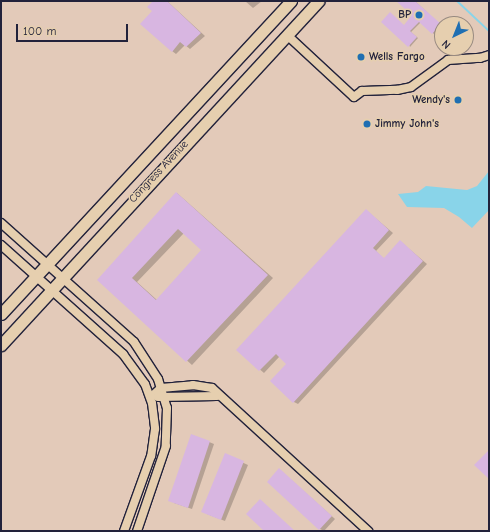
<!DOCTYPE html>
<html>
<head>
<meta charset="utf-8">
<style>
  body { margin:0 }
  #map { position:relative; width:490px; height:532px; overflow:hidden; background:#e3cab9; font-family:"Comic Neue",sans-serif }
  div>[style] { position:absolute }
  .water>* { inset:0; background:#89d4e9 }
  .shadow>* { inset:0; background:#0003 }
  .stream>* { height:2px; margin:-1px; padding:0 1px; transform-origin:1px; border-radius:1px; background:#89d4e9 }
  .building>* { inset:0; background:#d8b6e1 }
  .roads { filter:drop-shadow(1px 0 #22223b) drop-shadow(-1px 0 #22223b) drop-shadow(0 1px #22223b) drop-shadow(0 -1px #22223b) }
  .street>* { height:8px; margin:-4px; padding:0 4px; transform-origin:4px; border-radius:4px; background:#e6cfaf }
  .secondary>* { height:11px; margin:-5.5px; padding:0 5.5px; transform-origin:5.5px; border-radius:5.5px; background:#e6cfaf }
  .dots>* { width:11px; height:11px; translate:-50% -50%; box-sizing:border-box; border:2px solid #e6cfaf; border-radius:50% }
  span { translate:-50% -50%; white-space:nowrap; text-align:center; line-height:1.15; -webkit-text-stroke:3px #e6cfaf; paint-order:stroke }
  .poi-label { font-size:11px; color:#22223b; font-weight:700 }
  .right { translate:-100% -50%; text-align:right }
  .left { translate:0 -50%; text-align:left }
  .street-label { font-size:11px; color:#22223b }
  .frame { position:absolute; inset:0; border:2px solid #22223b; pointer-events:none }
  .north { position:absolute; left:434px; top:16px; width:40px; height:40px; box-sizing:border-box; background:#e6cfaf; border:1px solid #988a81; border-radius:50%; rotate:223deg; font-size:11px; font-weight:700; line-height:16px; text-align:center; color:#22223b }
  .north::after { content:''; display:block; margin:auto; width:14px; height:18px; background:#1f6fb2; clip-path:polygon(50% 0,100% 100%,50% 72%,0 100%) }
  .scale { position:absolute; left:16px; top:24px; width:112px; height:18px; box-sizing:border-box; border:2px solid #22223b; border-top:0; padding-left:5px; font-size:12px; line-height:14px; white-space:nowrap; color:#22223b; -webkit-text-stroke:3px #e6cfaf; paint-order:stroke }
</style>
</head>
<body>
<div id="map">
  <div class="water">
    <i style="clip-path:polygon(489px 171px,489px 210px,472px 228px,459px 217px,444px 208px,407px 207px,398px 194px,418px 192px,426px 186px,467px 190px,477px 186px)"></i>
  </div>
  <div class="shadow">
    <i style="clip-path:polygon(154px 1px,167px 1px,205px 36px,190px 49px,185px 45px,176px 54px,172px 51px,153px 11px)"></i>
    <i style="clip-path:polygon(245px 1px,262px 1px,253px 8px)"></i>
    <i style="clip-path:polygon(402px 1px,415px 1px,442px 26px,434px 34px,421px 22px,411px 32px,418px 38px,410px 47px,404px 26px,413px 15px)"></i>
    <i style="clip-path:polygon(evenodd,177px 193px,273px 278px,192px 365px,98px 280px,177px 193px,184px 233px,202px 250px,157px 300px,137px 282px,184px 233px)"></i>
    <i style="clip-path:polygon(366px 210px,393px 233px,376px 251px,384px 259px,400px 241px,427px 264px,298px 404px,294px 402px,288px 363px,280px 356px,264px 373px,237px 350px)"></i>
    <i style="clip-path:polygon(192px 435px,214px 444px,192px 509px,174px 503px)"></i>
    <i style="clip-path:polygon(226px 455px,248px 465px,225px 521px,207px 514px)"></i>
    <i style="clip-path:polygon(279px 469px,335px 519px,324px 531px,320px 529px)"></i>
  </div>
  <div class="stream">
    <i style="left:457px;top:1px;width:44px;rotate:43.2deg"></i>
  </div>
  <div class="building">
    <i style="clip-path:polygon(153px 1px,167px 1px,201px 33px,186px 47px,180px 42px,172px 52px,140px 24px,152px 11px,147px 7px)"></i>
    <i style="clip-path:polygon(396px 1px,415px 1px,441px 24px,432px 34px,419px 22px,410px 31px,417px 37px,408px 47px,381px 22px,390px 12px,404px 25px,412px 15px)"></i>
    <i style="clip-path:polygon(evenodd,176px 192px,268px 275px,186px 362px,97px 280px,176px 192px,178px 229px,201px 250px,156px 300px,132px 278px,178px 229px)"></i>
    <i style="clip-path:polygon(366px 209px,389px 230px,373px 248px,384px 258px,400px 240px,423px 261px,293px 403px,270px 381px,286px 364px,276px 354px,259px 371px,236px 350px)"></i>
    <i style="clip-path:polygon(191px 434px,210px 441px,188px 508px,168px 501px)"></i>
    <i style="clip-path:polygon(489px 450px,489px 479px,474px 465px)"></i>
    <i style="clip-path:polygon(225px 453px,244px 461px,221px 520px,201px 512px)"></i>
    <i style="clip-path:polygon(279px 468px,332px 516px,319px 530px,267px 482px)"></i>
    <i style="clip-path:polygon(260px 499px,295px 531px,264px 531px,246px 514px)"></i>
  </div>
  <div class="roads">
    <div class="street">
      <i style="left:287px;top:35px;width:91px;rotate:42.8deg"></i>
      <i style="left:354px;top:97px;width:10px;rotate:-37deg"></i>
      <i style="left:362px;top:91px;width:35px;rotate:-2deg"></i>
      <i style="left:397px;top:90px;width:14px;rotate:-12deg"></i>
      <i style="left:411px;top:87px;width:46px;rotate:-36.1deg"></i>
      <i style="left:448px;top:60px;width:32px;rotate:-4deg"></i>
      <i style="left:480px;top:58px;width:9px;rotate:-18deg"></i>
      <i style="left:1px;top:223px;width:178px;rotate:41.8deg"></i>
      <i style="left:134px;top:342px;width:44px;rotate:57deg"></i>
      <i style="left:158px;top:379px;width:30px;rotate:73deg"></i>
      <i style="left:167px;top:408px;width:38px;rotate:92deg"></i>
      <i style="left:166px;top:446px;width:90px;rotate:108.8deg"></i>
      <i style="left:1px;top:245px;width:164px;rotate:41.8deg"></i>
      <i style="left:123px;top:354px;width:37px;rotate:54deg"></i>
      <i style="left:145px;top:384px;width:20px;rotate:70deg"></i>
      <i style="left:152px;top:403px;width:26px;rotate:83deg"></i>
      <i style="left:155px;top:429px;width:27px;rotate:98deg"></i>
      <i style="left:151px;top:456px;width:80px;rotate:109.8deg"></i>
      <i style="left:151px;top:397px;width:13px;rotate:-42deg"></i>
      <i style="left:161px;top:388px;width:32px;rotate:-5deg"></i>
      <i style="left:193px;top:385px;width:19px;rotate:9deg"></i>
      <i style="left:212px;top:388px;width:212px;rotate:42.5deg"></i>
      <i style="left:158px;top:397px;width:59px;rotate:-1deg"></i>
    </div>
    <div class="secondary">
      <i style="left:1px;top:314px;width:427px;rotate:-47.2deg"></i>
      <i style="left:1px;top:345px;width:468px;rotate:-47.3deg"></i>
    </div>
  </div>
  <div class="dots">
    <i style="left:419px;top:15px;background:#1f6fb2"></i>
    <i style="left:361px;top:57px;background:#1f6fb2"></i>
    <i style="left:458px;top:100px;background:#1f6fb2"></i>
    <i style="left:367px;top:124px;background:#1f6fb2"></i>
  </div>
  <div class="poi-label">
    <span class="right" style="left:411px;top:15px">BP</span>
    <span class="left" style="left:369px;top:57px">Wells Fargo</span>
    <span class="right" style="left:450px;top:100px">Wendy's</span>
    <span class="left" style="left:375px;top:124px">Jimmy John's</span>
  </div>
  <div class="street-label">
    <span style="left:159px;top:172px;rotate:-47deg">Congress Avenue</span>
  </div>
  <div class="frame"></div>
  <div class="north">N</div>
  <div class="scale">100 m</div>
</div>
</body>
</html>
